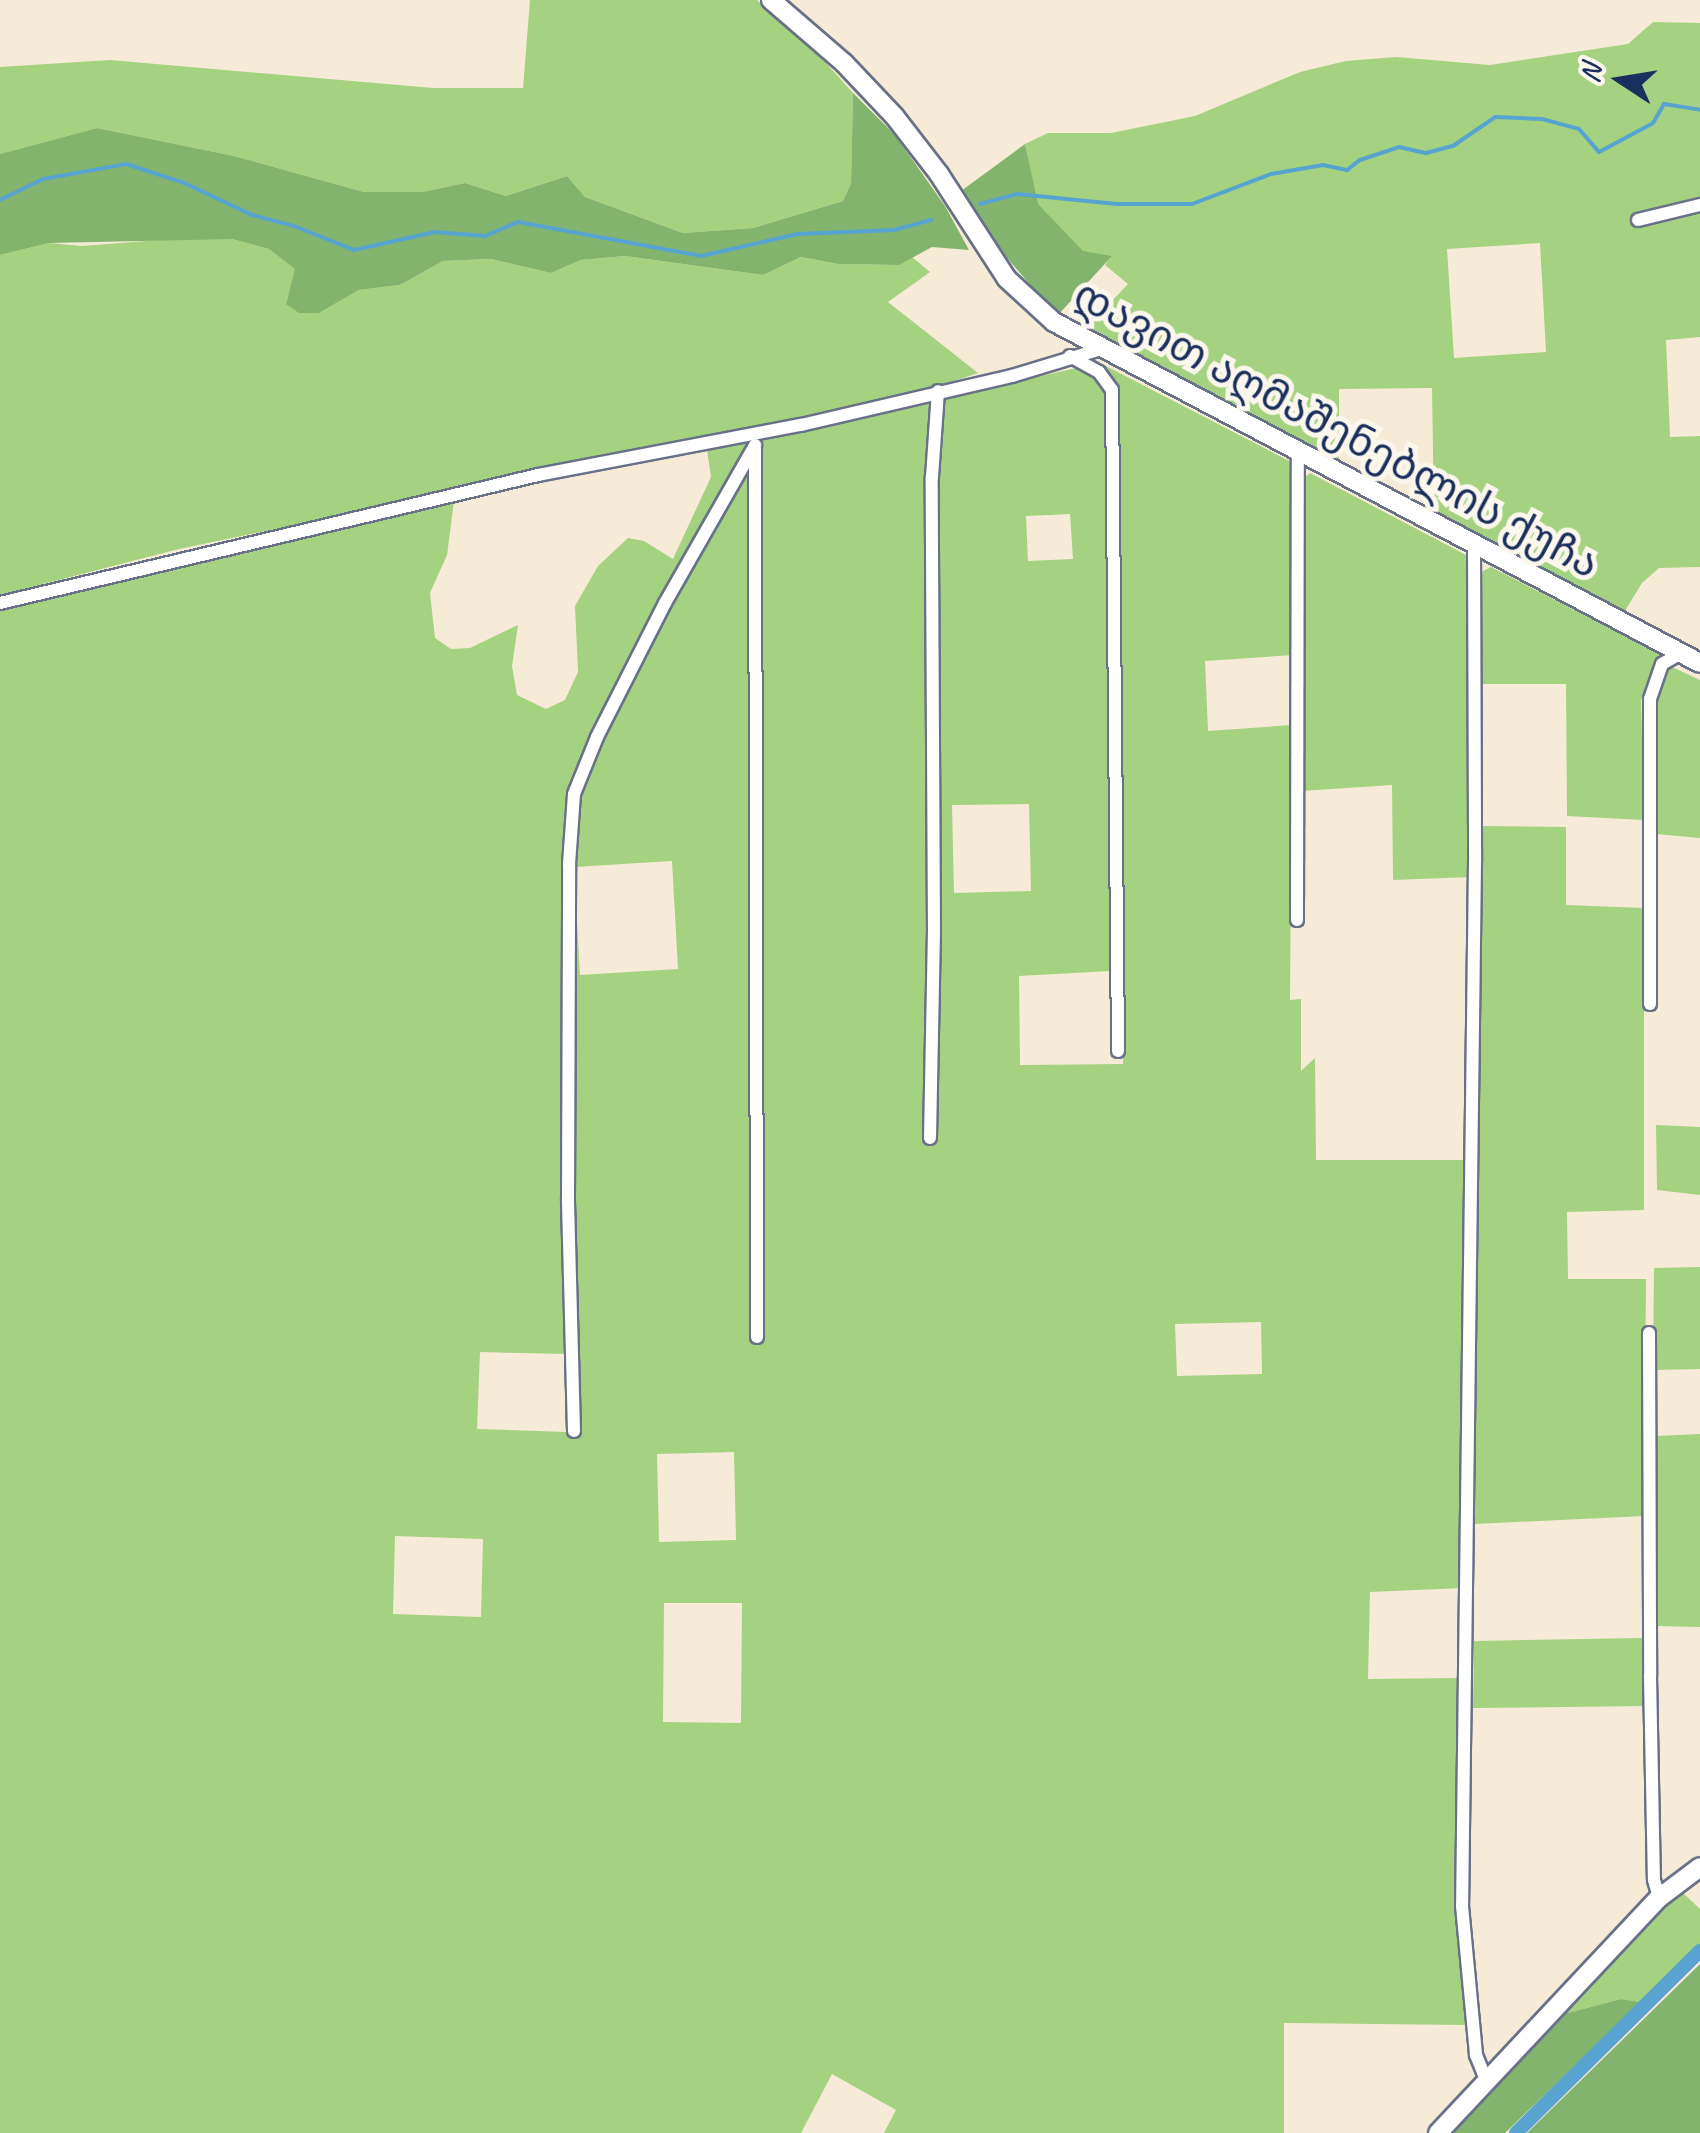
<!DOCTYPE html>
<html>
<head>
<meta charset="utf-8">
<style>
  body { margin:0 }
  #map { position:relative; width:1700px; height:2133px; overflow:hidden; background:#f6ebd7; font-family:Caveat,"Noto Sans Georgian",sans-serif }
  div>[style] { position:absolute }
  .green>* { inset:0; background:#a4d280 }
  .forest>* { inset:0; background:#83b46e }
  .stream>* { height:4px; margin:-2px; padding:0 2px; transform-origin:2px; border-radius:2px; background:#58a3d0 }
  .canal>* { height:14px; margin:-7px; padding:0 7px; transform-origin:7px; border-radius:7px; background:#58a3d0 }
  .roads { filter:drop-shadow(2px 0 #687188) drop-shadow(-2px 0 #687188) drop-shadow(0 2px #687188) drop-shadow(0 -2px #687188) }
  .street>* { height:12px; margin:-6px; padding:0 6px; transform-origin:6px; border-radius:6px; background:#fff }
  .secondary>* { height:18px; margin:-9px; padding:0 9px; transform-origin:9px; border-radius:9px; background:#fff }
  span { translate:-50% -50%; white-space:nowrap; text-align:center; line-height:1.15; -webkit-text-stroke:10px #fbf7ec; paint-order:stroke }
  .street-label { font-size:42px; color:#1b2f5e }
  .north { position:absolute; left:1570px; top:30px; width:100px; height:100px; -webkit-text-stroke:8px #fbf7ec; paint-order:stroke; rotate:282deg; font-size:28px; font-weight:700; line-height:40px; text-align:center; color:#1b2f5e }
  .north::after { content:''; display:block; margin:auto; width:35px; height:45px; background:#1b2f5e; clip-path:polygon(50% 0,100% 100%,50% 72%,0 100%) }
</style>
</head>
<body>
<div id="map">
  <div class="green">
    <i style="clip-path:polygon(530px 0,757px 0,808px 43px,853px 93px,851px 183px,843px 201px,753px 228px,683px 233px,585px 197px,567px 176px,506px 196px,465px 183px,422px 192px,364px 192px,234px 156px,97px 128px,0 154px,0 67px,110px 60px,433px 88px,523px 88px)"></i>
    <i style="clip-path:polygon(evenodd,1653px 22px,1700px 23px,1700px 337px,1666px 340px,1670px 437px,1700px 436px,1700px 567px,1659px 568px,1642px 583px,1623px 614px,1434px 517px,1432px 388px,1339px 389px,1339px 470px,1082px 333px,1128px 284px,1105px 265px,1111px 256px,1083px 252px,1037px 204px,1025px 144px,1048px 133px,1111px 133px,1195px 116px,1300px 72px,1346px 61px,1396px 57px,1490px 65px,1628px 44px,1653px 22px,1540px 243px,1546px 352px,1454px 358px,1447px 249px,1540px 243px)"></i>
    <i style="clip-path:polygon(185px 238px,232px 239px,269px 249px,296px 269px,286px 303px,319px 313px,359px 290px,400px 285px,443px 261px,491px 259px,551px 273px,581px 260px,625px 256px,763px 275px,801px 257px,838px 264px,898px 265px,912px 257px,930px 272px,888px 302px,978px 373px,898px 400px,179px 549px,0 595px,0 255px,49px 243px,82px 246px)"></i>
    <i style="clip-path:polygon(evenodd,1104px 365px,1293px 463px,1293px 655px,1205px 661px,1208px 731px,1292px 725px,1290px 1000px,1301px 999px,1301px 1071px,1315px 1058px,1316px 1160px,1467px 1160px,1462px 1588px,1370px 1592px,1368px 1679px,1460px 1678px,1456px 1902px,1467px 2025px,1284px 2023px,1284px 2133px,884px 2133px,896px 2110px,832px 2074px,801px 2133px,0 2133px,0 609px,454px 501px,447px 555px,430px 593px,435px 638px,451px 649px,470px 648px,518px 625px,512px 666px,517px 695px,546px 709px,565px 700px,578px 672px,575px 606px,598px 566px,628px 538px,644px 541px,673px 559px,711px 477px,707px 450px,1081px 367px,1108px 389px,1110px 971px,1019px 976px,1020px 1065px,1123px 1064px,1119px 390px,1104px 365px,1070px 514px,1073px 559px,1028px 561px,1026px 516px,1070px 514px,1104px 365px,1029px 804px,1031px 891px,954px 893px,952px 805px,1029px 804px,1104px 365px,672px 861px,678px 969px,580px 975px,574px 867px,672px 861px,1104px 365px,1261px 1322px,1262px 1374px,1177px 1376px,1175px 1324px,1261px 1322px,1104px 365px,480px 1352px,568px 1354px,566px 1432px,477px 1429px,480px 1352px,1104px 365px,734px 1452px,736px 1540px,659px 1542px,657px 1454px,734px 1452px,1104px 365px,395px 1536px,483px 1539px,481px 1617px,393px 1614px,395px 1536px,1104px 365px,664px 1603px,742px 1603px,741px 1723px,663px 1722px,664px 1603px)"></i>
    <i style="clip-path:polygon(1310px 473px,1468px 556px,1471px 877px,1393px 880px,1392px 785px,1301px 791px,1303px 479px)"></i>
    <i style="clip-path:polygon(1491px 567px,1661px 655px,1641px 700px,1644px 820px,1567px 816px,1566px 684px,1481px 684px,1480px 581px,1483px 571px)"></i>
    <i style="clip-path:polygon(1670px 666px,1700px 680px,1700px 838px,1656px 834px,1655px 703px)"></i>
    <i style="clip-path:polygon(1480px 826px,1566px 827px,1566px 905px,1644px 908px,1644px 1210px,1567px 1212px,1568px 1279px,1646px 1279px,1644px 1516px,1475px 1524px)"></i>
    <i style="clip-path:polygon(1656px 1125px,1700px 1127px,1700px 1195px,1657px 1190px)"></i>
    <i style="clip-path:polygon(1700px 1267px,1700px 1369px,1653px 1370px,1654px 1268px)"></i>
    <i style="clip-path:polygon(1700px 1434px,1700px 1627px,1656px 1626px,1656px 1436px)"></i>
    <i style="clip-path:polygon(1642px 1638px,1643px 1706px,1473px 1708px,1474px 1641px)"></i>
    <i style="clip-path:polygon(1681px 1891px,1700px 1909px,1700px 1944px,1641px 2002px,1621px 1999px,1564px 2014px)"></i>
  </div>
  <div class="forest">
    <i style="clip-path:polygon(853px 93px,895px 135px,945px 206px,969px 250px,932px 247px,899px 265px,838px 264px,801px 257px,763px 275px,625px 256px,581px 260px,551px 273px,491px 259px,443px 261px,400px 285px,359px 290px,319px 313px,299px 313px,286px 304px,295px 269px,269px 249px,232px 239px,49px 243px,0 255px,0 154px,97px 128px,234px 156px,364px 192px,422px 192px,465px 183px,506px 196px,567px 176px,585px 197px,683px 233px,753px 228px,843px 201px,851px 183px)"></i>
    <i style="clip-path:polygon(1025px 144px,1038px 204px,1083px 251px,1112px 256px,1057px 316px,989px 237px,961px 191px)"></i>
    <i style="clip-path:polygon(1700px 1964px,1700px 2133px,1527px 2133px)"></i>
    <i style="clip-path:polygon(1621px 1999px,1641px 2002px,1505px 2133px,1451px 2133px,1564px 2014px)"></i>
  </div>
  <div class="stream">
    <i style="left:0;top:200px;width:48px;rotate:-26deg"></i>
    <i style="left:43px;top:179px;width:84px;rotate:-10.2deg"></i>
    <i style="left:126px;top:164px;width:61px;rotate:18.1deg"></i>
    <i style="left:184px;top:183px;width:75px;rotate:25.2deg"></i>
    <i style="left:252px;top:215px;width:43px;rotate:14.7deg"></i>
    <i style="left:294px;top:226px;width:65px;rotate:21.8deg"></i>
    <i style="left:354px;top:250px;width:83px;rotate:-12.5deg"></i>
    <i style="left:435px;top:232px;width:50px;rotate:4.6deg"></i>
    <i style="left:485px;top:236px;width:36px;rotate:-23deg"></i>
    <i style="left:518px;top:222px;width:186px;rotate:10.5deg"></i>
    <i style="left:701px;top:256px;width:99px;rotate:-12.8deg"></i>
    <i style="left:798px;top:234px;width:96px;rotate:-2.4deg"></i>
    <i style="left:894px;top:230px;width:39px;rotate:-15deg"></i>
    <i style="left:980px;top:204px;width:38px;rotate:-15deg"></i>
    <i style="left:1017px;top:194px;width:100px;rotate:5.8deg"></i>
    <i style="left:1116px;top:204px;width:76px"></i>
    <i style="left:1192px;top:204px;width:85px;rotate:-20.8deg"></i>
    <i style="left:1271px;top:174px;width:53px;rotate:-9.8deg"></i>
    <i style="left:1323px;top:165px;width:25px;rotate:12deg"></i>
    <i style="left:1347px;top:170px;width:16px;rotate:-38deg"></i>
    <i style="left:1360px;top:160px;width:41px;rotate:-18.4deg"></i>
    <i style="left:1399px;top:147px;width:28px;rotate:13deg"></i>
    <i style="left:1426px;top:153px;width:28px;rotate:-15deg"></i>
    <i style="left:1453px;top:146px;width:51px;rotate:-34.6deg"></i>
    <i style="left:1495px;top:117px;width:47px;rotate:2.4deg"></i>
    <i style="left:1542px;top:119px;width:38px;rotate:15deg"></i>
    <i style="left:1579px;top:129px;width:30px;rotate:49deg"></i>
    <i style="left:1599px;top:152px;width:61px;rotate:-28.2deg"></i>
    <i style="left:1653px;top:123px;width:22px;rotate:-60deg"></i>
    <i style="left:1664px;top:104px;width:36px;rotate:9deg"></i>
  </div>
  <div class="canal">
    <i style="left:1516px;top:2133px;width:259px;rotate:-44.7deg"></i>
  </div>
  <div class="roads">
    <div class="street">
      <i style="left:1638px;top:220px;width:64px;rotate:-13.6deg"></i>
      <i style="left:1070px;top:356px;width:33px;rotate:29deg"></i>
      <i style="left:1099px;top:372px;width:22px;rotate:54deg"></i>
      <i style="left:1112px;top:390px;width:661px;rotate:89.48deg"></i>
      <i style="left:755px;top:449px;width:888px;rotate:89.87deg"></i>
      <i style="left:1474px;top:545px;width:317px;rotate:89.8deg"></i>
      <i style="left:1475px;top:862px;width:1044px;rotate:90.71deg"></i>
      <i style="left:1462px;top:1906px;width:150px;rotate:84.6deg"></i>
      <i style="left:1476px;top:2055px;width:27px;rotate:68deg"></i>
      <i style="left:0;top:603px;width:553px;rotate:-13.38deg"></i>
      <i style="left:538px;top:475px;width:268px;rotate:-10.8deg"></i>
      <i style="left:801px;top:425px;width:217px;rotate:-13.1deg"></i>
      <i style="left:1012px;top:376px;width:93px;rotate:-16.9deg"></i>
      <i style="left:1297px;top:920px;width:466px;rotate:-89.9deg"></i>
      <i style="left:1650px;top:1004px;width:305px;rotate:-90deg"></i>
      <i style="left:1650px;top:699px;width:37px;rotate:-71deg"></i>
      <i style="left:1662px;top:664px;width:22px;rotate:-30deg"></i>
      <i style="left:930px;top:1138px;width:206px;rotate:-88.9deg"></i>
      <i style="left:934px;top:932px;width:455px;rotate:-90.3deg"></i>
      <i style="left:932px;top:477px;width:86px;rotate:-86deg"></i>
      <i style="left:1649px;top:1333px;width:343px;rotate:89.8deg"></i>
      <i style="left:1650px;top:1676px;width:204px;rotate:88.9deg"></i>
      <i style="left:1654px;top:1880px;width:19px;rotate:74deg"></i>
      <i style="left:574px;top:1431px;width:233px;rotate:-91.5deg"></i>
      <i style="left:568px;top:1198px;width:334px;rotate:-89.8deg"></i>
      <i style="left:569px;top:864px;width:70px;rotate:-85.9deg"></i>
      <i style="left:574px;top:794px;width:61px;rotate:-68deg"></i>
      <i style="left:597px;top:737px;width:150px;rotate:-63.1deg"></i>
      <i style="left:665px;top:603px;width:182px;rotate:-60.3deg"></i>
    </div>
    <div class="secondary">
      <i style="left:771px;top:0;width:96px;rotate:40.8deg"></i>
      <i style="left:844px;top:63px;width:74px;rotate:46.6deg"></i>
      <i style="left:895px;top:117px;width:72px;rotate:52.3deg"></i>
      <i style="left:939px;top:174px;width:125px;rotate:57.1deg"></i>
      <i style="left:1007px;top:279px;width:64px;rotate:42.5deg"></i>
      <i style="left:1054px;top:322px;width:730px;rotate:27.83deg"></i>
      <i style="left:1438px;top:2133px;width:323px;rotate:-46.8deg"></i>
      <i style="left:1659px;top:1898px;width:51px;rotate:-37.1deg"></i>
    </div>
  </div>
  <div class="street-label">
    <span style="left:1336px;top:430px;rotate:28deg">დავით აღმაშენებლის ქუჩა</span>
  </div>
  <div class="north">N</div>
</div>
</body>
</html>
